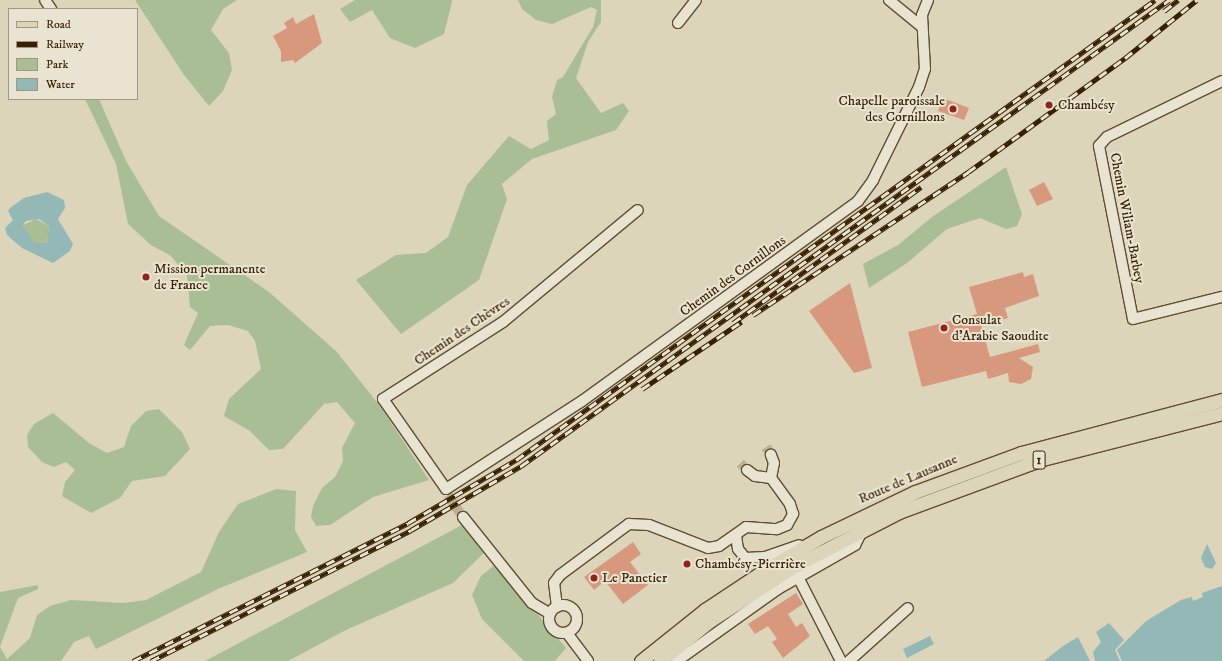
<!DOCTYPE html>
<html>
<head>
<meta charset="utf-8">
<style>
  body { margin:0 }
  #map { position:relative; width:1222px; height:661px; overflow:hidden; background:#ddd5ba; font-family:"IM FELL DW Pica",serif }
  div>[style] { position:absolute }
  .green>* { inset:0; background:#aabe95 }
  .water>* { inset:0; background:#94b8b6 }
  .building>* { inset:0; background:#d8987d }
  .minor-tunnel>* { height:10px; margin-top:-5px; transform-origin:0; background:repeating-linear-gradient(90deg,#bcb195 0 10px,transparent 0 15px) }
  .roads { filter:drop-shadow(1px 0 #614d2f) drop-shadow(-1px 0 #614d2f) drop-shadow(0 1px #614d2f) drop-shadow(0 -1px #614d2f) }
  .minor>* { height:10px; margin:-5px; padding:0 5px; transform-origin:5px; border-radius:5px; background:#e9e4d2 }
  .minor>.ring { margin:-5px; padding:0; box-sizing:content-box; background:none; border:10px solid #e9e4d2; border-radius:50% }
  .major>* { height:13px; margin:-6.5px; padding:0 6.5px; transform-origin:6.5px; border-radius:6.5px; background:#ddd5ba }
  .rail>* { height:4.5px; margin-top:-2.25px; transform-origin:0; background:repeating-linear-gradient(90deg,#e9e4d2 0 9px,#382001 0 18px); box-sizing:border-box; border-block:1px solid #382001 }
  .dots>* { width:11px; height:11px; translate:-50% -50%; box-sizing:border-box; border:2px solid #e9e4d2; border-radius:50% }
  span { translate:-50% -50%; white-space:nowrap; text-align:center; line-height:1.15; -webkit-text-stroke:4px #e9e4d2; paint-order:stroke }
  .shield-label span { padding:1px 3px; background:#e9e4d2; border:1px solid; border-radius:3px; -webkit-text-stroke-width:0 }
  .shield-label { font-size:13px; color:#382001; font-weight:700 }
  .poi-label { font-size:14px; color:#382001 }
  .right { translate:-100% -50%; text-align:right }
  .left { translate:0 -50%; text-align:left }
  .street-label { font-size:14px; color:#382001 }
  .legend { position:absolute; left:8px; top:8px; width:130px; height:92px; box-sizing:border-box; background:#e9e4d2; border:1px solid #a2967e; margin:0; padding:5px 7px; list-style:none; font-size:12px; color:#382001 }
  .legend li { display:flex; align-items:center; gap:8px; height:20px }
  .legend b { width:20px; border:1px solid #a2967e }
</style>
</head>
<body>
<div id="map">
  <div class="green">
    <i style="clip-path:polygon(135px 0,237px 0,223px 9px,211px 30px,229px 53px,232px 70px,223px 91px,209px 106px,184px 75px)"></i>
    <i style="clip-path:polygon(355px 0,452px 0,452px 2px,444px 34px,415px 48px,390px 38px,372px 10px,350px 22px,340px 9px)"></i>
    <i style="clip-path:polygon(518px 0,601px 0,601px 22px,588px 42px,576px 78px,601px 113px,623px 103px,629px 111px,616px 130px,532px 159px,502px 184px,507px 199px,479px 280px,401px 334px,356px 280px,396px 255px,426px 253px,448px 237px,467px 185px,509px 136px,531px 149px,549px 140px,547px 121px,556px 114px,552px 97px,557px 80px,563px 77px,593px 27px,597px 10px,591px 7px,552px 24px,536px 20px,522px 9px)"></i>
    <i style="clip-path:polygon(85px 99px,99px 99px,126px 161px,159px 216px,269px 292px,336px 351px,380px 406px,429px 480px,373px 497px,330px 525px,316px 526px,311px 517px,313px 506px,322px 488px,335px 477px,343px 461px,342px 448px,355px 423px,337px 402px,324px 404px,283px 449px,269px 450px,250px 431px,224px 416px,229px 399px,261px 369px,255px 341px,248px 331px,228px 325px,210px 326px,190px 350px,184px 345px,198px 313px,190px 307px,187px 276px,171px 256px,151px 245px,128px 224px,116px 164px)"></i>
    <i style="clip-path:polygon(1006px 167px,1022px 214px,1017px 226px,1006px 229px,980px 218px,947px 229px,907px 263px,869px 288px,863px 264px,898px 245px,932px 217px)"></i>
    <i style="clip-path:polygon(36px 219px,49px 226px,47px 243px,34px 243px,28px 238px,23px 225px)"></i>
    <i style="clip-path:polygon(159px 409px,182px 432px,190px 449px,165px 476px,132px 481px,120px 498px,91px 513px,62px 496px,65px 482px,75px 470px,66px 462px,54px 467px,42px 462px,28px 447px,27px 435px,34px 424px,53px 413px,89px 443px,107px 453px,124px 447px,131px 426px,146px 411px)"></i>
    <i style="clip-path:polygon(276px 489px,296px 491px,295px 530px,307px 552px,218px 589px,96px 649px,89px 636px,74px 642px,61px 661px,0 661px,0 592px,38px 585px,38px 589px,18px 598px,0 647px,7px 659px,30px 638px,37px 615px,50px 606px,71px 600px,124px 603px,146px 600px,201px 572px,219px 532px,238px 504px)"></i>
    <i style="clip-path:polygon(464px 524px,485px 552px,453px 583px,346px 630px,288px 661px,205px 661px)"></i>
    <i style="clip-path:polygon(496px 564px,566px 648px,555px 661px,524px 661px,482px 619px,472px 595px,481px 576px)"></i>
  </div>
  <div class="water">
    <i style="clip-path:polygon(evenodd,47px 192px,64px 200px,65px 208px,58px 219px,73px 244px,70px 251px,53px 263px,22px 248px,7px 235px,5px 228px,13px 220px,8px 211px,11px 207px,24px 198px,47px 192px,39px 219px,49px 226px,47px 243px,34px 243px,23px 225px,26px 221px,39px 219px)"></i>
    <i style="clip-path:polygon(1207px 544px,1216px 563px,1212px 569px,1205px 567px,1201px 558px)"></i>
    <i style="clip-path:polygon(1222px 586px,1222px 661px,1122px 661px,1117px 650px,1146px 621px,1181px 600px,1192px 597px,1193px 601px,1203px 597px,1202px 593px)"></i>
    <i style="clip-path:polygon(1109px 623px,1124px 640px,1115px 650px,1120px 661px,1095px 661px,1093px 652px,1101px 642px,1096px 632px)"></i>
    <i style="clip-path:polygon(930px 636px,934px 644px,907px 658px,903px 649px)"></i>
    <i style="clip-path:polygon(1078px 637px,1090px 661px,1044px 661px,1063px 646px)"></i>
  </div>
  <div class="building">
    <i style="clip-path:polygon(314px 14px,322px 43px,295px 63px,293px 60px,281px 62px,281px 51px,273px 36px,287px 28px,284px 23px,293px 17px,296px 24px)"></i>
    <i style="clip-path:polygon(943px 98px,969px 108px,964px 120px,938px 111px)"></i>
    <i style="clip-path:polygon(1044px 182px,1053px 199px,1037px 206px,1029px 190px)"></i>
    <i style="clip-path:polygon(1023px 272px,1024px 277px,1033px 274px,1039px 296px,1005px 308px,1008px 318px,981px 325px,990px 357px,1038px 344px,1040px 352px,1019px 358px,1033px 367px,1031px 379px,1021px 384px,1009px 382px,1008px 373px,988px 379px,986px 371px,922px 387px,908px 332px,977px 314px,969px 287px)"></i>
    <i style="clip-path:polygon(850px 283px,872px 368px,854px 373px,809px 311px)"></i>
    <i style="clip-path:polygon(633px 542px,641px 554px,630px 562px,648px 585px,623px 604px,605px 581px,594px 590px,584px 577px)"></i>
    <i style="clip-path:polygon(796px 593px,803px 604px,788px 614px,796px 627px,802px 623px,810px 636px,783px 658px,772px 642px,777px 639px,768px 626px,755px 634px,748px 624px)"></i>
  </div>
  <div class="minor-tunnel">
    <i style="left:766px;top:447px;width:9px;rotate:58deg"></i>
    <i style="left:740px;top:463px;width:10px;rotate:45deg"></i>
    <i style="left:448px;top:495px;width:27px;rotate:56deg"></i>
  </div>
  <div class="roads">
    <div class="minor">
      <i style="left:45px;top:0;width:11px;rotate:56deg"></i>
      <i style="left:889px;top:0;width:43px;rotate:39.3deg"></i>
      <i style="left:678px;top:23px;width:29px;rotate:-52deg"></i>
      <i style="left:1222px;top:81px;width:128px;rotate:154deg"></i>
      <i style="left:1107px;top:137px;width:12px;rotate:132deg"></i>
      <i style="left:1099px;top:146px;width:176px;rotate:78.9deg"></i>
      <i style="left:1133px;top:319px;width:92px;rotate:-13.9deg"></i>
      <i style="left:771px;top:478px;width:15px;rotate:-79deg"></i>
      <i style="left:774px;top:463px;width:9px;rotate:-111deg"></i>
      <i style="left:446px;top:489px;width:162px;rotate:-32.9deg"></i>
      <i style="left:582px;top:401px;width:341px;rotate:-35.9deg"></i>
      <i style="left:858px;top:201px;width:26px;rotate:-54deg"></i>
      <i style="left:873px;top:180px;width:104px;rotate:-63.7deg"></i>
      <i style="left:919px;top:87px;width:19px;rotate:-72deg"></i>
      <i style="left:925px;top:69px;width:54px;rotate:-93.2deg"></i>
      <i style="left:922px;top:15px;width:16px;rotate:-68deg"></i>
      <i style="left:446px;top:489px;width:110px;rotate:-125deg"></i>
      <i style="left:383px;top:399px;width:143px;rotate:-32.7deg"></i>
      <i style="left:503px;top:322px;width:175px;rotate:-39.7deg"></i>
      <i style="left:463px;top:517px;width:110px;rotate:51.3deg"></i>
      <i style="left:532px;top:603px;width:21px;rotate:31deg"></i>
      <i style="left:736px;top:535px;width:14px;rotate:82deg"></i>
      <i style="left:738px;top:549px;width:11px;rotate:52deg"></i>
      <i style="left:745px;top:558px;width:20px;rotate:-3deg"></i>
      <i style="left:765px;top:557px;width:36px;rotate:-19deg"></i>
      <i style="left:798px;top:577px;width:94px;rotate:62.9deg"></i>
      <i class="ring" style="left:549px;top:605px;width:18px;height:18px"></i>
      <i style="left:557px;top:607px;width:24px;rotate:-97deg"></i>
      <i style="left:554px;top:583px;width:10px;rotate:-53deg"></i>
      <i style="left:560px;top:575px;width:86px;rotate:-36.5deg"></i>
      <i style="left:629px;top:524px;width:20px;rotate:3deg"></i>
      <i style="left:649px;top:525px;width:63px;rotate:21.3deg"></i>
      <i style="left:708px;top:548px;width:11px;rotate:-10deg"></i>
      <i style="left:719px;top:546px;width:33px;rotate:-35deg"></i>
      <i style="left:746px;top:527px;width:31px;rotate:4deg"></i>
      <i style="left:777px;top:529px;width:11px;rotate:-22deg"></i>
      <i style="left:787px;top:525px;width:13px;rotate:-61deg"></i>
      <i style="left:793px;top:514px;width:10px;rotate:-107deg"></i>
      <i style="left:790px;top:504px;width:32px;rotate:-126deg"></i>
      <i style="left:771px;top:478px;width:16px;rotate:-173deg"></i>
      <i style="left:755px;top:476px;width:10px;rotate:-143deg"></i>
      <i style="left:567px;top:633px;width:35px;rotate:53deg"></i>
      <i style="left:677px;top:661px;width:124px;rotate:-35.5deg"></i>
      <i style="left:778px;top:589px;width:89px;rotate:-29.7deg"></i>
      <i style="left:855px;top:545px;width:18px;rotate:-63deg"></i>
      <i style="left:849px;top:661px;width:79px;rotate:-41.9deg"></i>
    </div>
    <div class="major">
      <i style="left:641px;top:661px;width:82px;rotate:-38.6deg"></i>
      <i style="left:705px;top:610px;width:72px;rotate:-33.7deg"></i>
      <i style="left:765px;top:570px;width:65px;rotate:-30.5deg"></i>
      <i style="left:821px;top:537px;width:104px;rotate:-25.6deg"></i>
      <i style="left:915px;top:492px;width:113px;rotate:-20.2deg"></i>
      <i style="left:1021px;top:453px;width:208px;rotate:-14.8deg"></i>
      <i style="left:660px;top:661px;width:65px;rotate:-38.8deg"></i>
      <i style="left:711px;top:620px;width:99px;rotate:-33deg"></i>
      <i style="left:794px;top:566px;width:118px;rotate:-27.2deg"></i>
      <i style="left:899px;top:512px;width:153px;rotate:-20.3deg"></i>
      <i style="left:1042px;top:459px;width:186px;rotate:-14.3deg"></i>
    </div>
  </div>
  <div class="rail">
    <i style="left:1164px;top:11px;width:18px;rotate:-38deg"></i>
    <i style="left:753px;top:315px;width:258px;rotate:-33.6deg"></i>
    <i style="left:968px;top:172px;width:194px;rotate:-36deg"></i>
    <i style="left:1125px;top:58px;width:92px;rotate:-38.9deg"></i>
    <i style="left:733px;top:323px;width:232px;rotate:-35.9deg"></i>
    <i style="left:642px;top:389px;width:120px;rotate:-34.1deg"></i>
    <i style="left:133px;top:661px;width:308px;rotate:-26.6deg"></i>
    <i style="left:408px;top:523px;width:125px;rotate:-30.3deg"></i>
    <i style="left:516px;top:460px;width:787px;rotate:-35.75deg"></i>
    <i style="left:151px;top:661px;width:291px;rotate:-26.7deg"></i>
    <i style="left:411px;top:530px;width:127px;rotate:-30.2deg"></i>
    <i style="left:521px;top:466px;width:798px;rotate:-35.72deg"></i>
  </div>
  <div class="dots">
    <i style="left:1049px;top:105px;background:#8f2418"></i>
    <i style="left:953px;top:109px;background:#8f2418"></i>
    <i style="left:146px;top:277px;background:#8f2418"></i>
    <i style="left:944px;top:328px;background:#8f2418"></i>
    <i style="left:687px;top:564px;background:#8f2418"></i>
    <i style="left:594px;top:578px;background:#8f2418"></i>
  </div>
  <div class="shield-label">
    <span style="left:1039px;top:460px">1</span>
  </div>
  <div class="poi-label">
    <span class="right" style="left:945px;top:109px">Chapelle paroissale<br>des Cornillons</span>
    <span class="left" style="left:1058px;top:105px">Chambésy</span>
    <span class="left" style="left:154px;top:277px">Mission permanente<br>de France</span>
    <span class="left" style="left:952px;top:328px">Consulat<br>d'Arabie Saoudite</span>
    <span class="left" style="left:695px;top:564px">Chambésy-Pierrière</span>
    <span class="left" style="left:602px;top:578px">Le Panetier</span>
  </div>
  <div class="street-label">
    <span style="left:1127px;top:218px;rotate:79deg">Chemin Wiliam-Barbey</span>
    <span style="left:733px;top:276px;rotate:-36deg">Chemin des Cornillons</span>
    <span style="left:462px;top:331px;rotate:-34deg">Chemin des Chèvres</span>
    <span style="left:908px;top:479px;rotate:-23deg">Route de Lausanne</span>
  </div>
  <ul class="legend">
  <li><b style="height:5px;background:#ddd5ba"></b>Road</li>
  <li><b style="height:5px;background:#382001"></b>Railway</li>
  <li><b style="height:11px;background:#aabe95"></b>Park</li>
  <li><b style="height:11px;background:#94b8b6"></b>Water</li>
  </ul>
</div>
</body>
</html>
